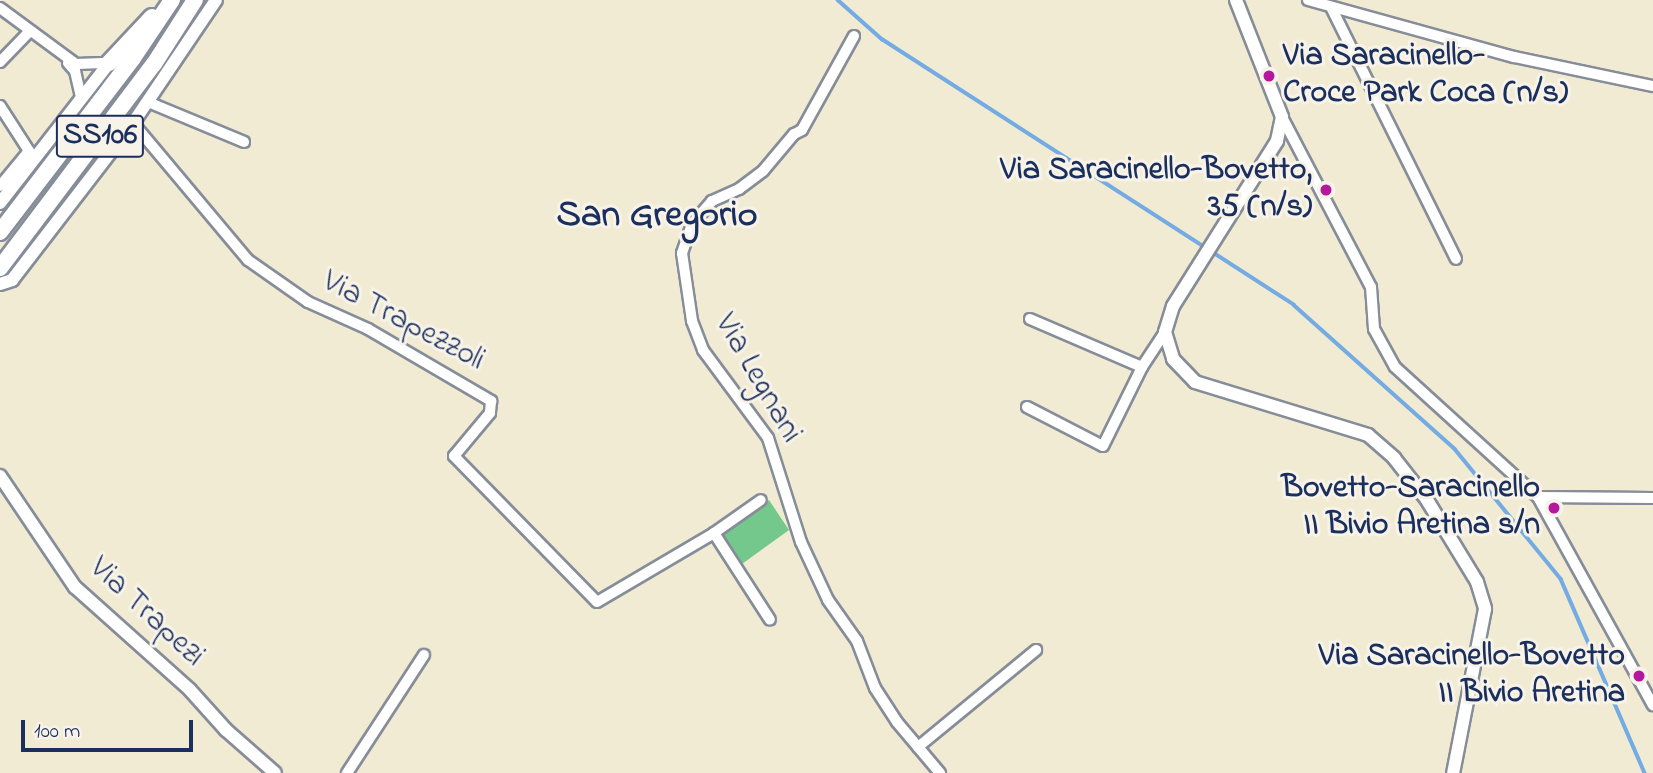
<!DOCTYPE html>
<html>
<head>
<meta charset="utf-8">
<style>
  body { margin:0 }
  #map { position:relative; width:1653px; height:773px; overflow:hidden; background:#f1ebd4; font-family:"Indie Flower",sans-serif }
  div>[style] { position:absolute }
  .green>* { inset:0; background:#74c88c }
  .stream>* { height:3.5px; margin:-1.75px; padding:0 1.75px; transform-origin:1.75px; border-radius:1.75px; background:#73abe2 }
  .roads { filter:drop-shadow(2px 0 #868d99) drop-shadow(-2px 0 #868d99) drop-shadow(0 2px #868d99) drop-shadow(0 -2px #868d99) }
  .minor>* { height:10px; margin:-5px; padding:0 5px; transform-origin:5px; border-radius:5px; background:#fff }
  .tertiary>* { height:12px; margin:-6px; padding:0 6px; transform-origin:6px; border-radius:6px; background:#fff }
  .trunk>* { height:16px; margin:-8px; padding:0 8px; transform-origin:8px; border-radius:8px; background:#fff }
  .dots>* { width:19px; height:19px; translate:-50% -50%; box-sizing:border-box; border:4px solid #f7f3e8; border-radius:50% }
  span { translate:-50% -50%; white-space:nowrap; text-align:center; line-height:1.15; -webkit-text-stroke:6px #f7f3e8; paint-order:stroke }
  .shield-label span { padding:2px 5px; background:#f7f3e8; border:2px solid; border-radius:5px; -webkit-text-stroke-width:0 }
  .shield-label { font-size:30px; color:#1b2f5e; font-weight:700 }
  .poi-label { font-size:32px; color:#1b2f5e; font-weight:700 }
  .left { translate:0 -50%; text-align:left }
  .right { translate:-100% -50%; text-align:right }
  .street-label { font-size:32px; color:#1b2f5e }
  .district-label { font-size:38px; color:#1b2f5e; font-weight:700 }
  .scale { position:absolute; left:21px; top:720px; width:172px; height:32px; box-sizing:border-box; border:4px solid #1b2f5e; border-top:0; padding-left:9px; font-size:21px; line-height:24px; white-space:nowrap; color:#1b2f5e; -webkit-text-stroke:5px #f7f3e8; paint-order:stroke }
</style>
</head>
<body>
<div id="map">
  <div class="green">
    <i style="clip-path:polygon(769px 500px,789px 530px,742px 564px,722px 533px)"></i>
  </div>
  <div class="stream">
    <i style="left:838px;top:0;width:59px;rotate:41.6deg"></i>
    <i style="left:882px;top:39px;width:490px;rotate:32.8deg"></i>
    <i style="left:1294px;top:305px;width:216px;rotate:41.8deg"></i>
    <i style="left:1455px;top:449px;width:168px;rotate:50.8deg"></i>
    <i style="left:1561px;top:579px;width:211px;rotate:66.6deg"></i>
  </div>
  <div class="roads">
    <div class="minor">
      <i style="left:1308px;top:0;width:214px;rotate:15.5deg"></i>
      <i style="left:1514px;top:57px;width:142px;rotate:11.8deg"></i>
      <i style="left:1331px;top:7px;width:281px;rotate:63.6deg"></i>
      <i style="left:0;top:8px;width:94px;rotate:36.4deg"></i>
      <i style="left:76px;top:64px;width:33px;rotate:-2deg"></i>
      <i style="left:854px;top:36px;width:107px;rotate:119deg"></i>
      <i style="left:802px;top:130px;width:9px;rotate:153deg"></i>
      <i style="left:794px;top:134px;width:48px;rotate:130deg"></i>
      <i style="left:763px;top:171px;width:30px;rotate:143deg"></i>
      <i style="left:739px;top:189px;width:30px;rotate:156deg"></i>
      <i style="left:712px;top:201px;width:30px;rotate:131deg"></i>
      <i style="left:692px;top:224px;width:31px;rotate:109deg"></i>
      <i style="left:682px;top:253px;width:69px;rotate:81.6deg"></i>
      <i style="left:692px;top:321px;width:31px;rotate:69deg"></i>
      <i style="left:703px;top:350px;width:109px;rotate:53.5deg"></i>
      <i style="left:768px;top:438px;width:109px;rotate:72.4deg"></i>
      <i style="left:801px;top:542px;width:64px;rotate:65deg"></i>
      <i style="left:828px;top:600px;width:50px;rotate:54.7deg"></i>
      <i style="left:857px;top:641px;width:50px;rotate:69deg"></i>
      <i style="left:875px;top:688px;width:40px;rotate:57.1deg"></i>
      <i style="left:897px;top:722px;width:67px;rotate:49.9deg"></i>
      <i style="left:0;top:62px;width:42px;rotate:-46deg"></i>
      <i style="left:68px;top:63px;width:11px;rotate:49deg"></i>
      <i style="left:75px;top:71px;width:28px;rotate:77deg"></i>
      <i style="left:148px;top:102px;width:104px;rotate:22.6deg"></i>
      <i style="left:0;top:106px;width:54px;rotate:57.2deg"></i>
      <i style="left:29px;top:151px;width:45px;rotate:129.6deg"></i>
      <i style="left:1282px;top:117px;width:192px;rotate:62.4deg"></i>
      <i style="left:1371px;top:287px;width:42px;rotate:85.9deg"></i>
      <i style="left:1374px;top:329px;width:43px;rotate:61.1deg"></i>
      <i style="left:1395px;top:367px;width:193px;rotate:42.3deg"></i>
      <i style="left:1538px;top:497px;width:238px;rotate:61.1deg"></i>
      <i style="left:133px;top:123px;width:179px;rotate:50deg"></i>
      <i style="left:248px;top:260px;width:73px;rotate:35deg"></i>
      <i style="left:308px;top:302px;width:66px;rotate:24.2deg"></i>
      <i style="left:368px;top:329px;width:143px;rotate:30.3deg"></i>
      <i style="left:491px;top:401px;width:12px;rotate:95deg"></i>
      <i style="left:490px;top:413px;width:56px;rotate:129.9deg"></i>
      <i style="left:454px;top:456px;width:204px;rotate:45.6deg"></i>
      <i style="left:597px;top:602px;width:136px;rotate:-30.5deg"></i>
      <i style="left:714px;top:533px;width:57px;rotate:-35.1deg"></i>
      <i style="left:1030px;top:319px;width:122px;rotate:23.2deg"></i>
      <i style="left:1027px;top:407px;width:85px;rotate:27.2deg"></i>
      <i style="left:1103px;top:446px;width:88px;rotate:-63.7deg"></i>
      <i style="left:1142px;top:367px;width:42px;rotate:-56.7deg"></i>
      <i style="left:1538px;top:497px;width:115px;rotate:0.5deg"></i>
      <i style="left:714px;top:533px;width:103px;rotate:57.2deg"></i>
      <i style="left:918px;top:747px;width:153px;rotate:-39.4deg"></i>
      <i style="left:347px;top:773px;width:141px;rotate:-56.9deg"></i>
    </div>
    <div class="tertiary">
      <i style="left:1236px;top:0;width:126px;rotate:68.5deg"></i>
      <i style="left:1282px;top:117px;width:25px;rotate:102deg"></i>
      <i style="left:1277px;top:141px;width:195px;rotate:122.2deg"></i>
      <i style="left:1173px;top:306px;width:27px;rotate:107deg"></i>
      <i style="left:1165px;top:332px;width:28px;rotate:73deg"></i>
      <i style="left:1173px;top:359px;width:32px;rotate:46deg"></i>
      <i style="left:1195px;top:382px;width:181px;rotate:17deg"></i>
      <i style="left:1368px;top:435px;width:35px;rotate:41deg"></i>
      <i style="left:1394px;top:458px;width:53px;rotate:51.8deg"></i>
      <i style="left:1427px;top:500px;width:96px;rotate:58.6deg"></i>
      <i style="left:1477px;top:582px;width:28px;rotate:73deg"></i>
      <i style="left:1485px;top:609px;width:167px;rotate:101deg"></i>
      <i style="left:0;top:203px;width:177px;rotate:-52.1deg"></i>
      <i style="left:0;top:284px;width:13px;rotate:-18deg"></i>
      <i style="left:12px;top:280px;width:198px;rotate:-52.4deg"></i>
      <i style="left:133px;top:123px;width:148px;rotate:-56deg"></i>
      <i style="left:0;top:476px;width:134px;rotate:56deg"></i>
      <i style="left:75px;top:587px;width:154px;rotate:41.8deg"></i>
      <i style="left:190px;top:690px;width:54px;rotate:48deg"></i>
      <i style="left:226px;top:730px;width:65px;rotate:41.3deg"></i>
    </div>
    <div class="trunk">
      <i style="left:109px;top:63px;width:63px;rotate:-46.9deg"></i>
      <i style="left:0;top:232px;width:219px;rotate:-52.6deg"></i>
      <i style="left:133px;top:58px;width:70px;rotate:-56.1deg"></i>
      <i style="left:0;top:268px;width:256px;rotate:-53deg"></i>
      <i style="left:154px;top:64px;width:76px;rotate:-57.4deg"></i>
    </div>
  </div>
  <div class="dots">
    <i style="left:1269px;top:76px;background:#b5179e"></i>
    <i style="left:1326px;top:190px;background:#b5179e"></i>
    <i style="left:1554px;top:508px;background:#b5179e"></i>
    <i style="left:1639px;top:676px;background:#b5179e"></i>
  </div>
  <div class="shield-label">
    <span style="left:100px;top:136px">SS106</span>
  </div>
  <div class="poi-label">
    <span class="left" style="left:1283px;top:76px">Via Saracinello-<br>Croce Park Coca (n/s)</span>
    <span class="right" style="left:1312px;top:190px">Via Saracinello-Bovetto,<br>35 (n/s)</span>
    <span class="right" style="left:1540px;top:508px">Bovetto-Saracinello<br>II Bivio Aretina s/n</span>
    <span class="right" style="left:1625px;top:676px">Via Saracinello-Bovetto<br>II Bivio Aretina</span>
  </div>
  <div class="street-label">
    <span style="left:403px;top:322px;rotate:28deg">Via Trapezzoli</span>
    <span style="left:757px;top:379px;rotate:60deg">Via Legnani</span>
    <span style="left:146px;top:613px;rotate:43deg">Via Trapezi</span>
  </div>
  <div class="district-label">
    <span style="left:657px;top:217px">San Gregorio</span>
  </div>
  <div class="scale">100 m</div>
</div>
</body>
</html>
